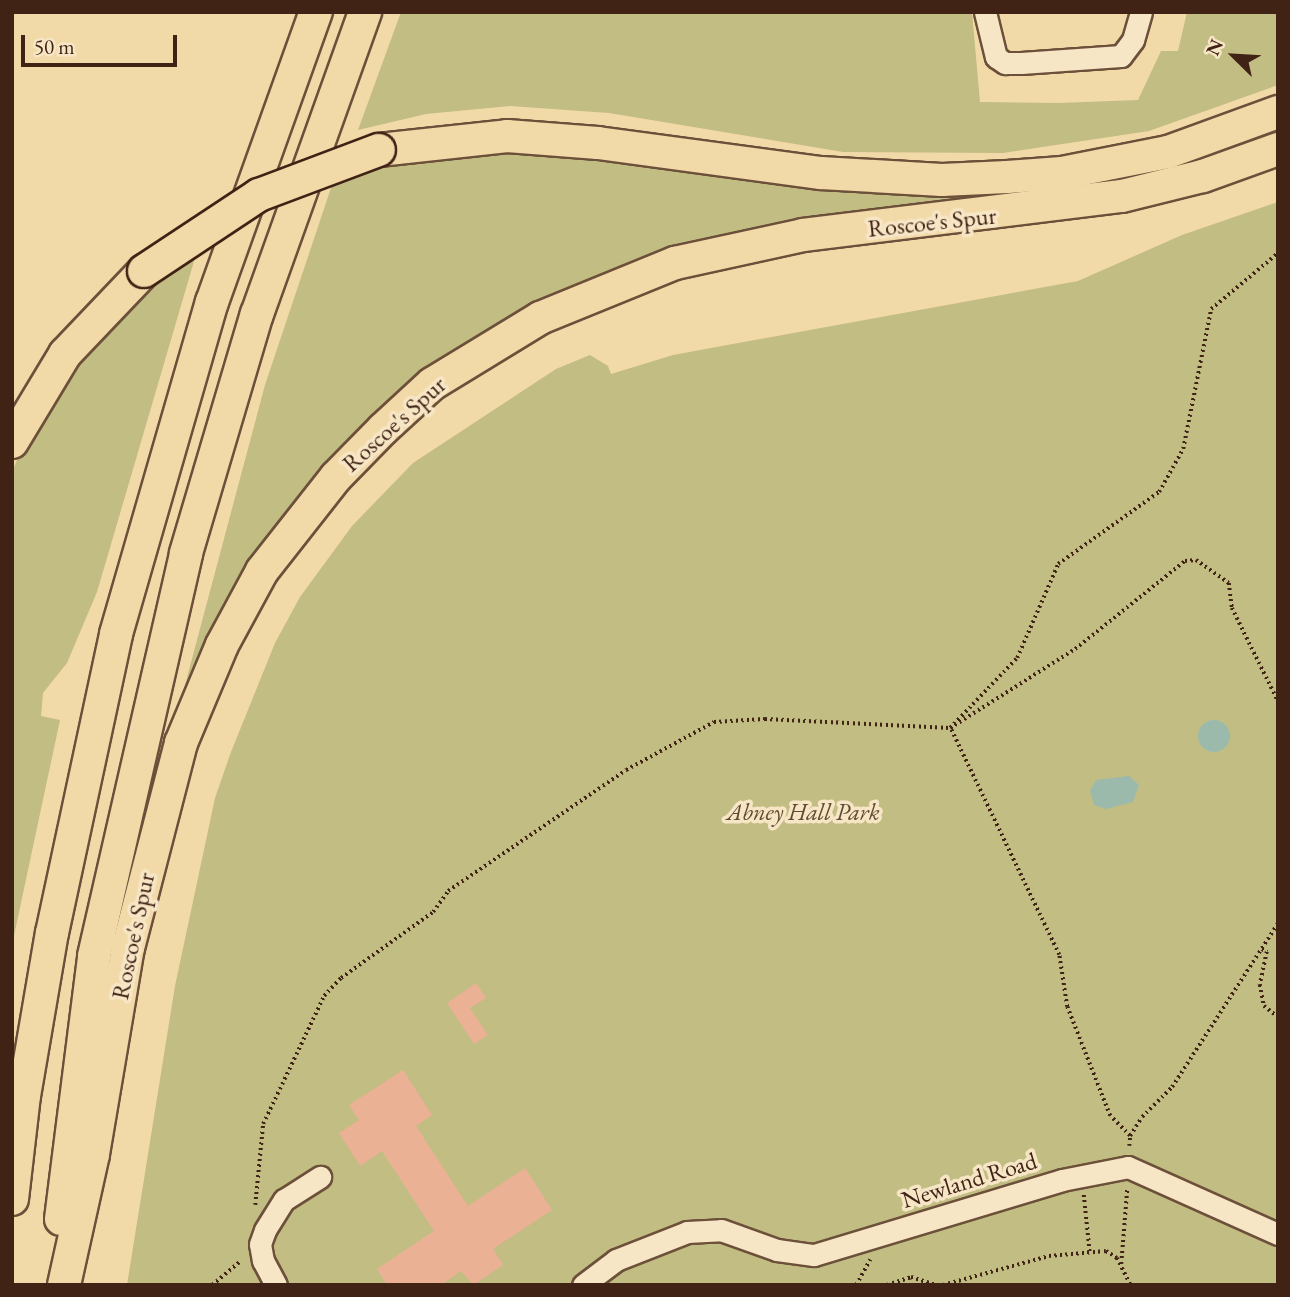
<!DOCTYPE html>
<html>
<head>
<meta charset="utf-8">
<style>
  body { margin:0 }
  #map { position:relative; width:1290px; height:1297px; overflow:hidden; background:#f2d9a8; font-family:"EB Garamond",serif }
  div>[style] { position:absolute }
  .green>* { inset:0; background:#c2bd83 }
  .water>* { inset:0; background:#9bbaab }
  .round { border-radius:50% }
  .building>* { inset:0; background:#ebb194 }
  .path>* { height:3.5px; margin-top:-1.75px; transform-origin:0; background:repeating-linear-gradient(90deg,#402315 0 2px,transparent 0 5.5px) }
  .roads { filter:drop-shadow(2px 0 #6c503a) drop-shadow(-2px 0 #6c503a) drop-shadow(0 2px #6c503a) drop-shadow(0 -2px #6c503a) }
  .minor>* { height:21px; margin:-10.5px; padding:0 10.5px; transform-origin:10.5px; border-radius:10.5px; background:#f7e6c6 }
  .highway>* { height:32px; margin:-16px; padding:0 16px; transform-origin:16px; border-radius:16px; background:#f2d9a8 }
  .bridges { filter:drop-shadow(2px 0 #402315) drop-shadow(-2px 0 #402315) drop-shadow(0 2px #402315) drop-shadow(0 -2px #402315) }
  .highway-bridge>* { height:32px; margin:-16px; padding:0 16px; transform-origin:16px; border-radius:16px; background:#f2d9a8 }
  span { translate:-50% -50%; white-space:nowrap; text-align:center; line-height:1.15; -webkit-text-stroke:7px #f7e6c6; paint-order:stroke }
  .street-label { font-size:24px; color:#402315 }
  .park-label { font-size:24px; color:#604a30; font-style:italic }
  .frame { position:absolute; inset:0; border:14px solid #402315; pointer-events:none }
  .north { position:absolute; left:1199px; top:21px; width:70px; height:70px; -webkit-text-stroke:5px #f7e6c6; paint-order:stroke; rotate:294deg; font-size:19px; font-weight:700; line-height:28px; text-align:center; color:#402315 }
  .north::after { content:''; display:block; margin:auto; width:24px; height:32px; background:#402315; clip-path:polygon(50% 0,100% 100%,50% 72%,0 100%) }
  .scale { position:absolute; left:21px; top:35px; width:156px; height:32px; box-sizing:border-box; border:4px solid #402315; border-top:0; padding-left:9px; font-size:21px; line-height:24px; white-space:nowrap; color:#402315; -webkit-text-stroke:5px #f7e6c6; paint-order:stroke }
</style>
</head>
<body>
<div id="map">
  <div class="green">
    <i style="clip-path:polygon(401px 12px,972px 12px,980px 102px,1059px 103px,1138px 100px,1161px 51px,1178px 51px,1187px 12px,1278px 12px,1278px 85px,1149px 131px,1003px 153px,843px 152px,609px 113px,510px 106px,426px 114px,358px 130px)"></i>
    <i style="clip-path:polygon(496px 151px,568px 154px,827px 188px,967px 191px,968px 204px,762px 229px,383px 410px,177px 715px,265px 385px,334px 179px,385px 165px)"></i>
    <i style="clip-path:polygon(1278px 202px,1278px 1285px,127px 1285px,175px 986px,215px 798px,231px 752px,275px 643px,300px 597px,352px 526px,413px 463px,556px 369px,590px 355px,608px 366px,611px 374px,673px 355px,1078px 281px,1182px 235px)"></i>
    <i style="clip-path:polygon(197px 251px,97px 592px,67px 663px,43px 693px,41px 716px,60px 720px,12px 945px,12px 472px,23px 446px,80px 357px,114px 319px)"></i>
  </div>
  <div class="water">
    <i class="round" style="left:1198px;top:720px;width:32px;height:32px"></i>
    <i style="clip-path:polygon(1129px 776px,1139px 785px,1133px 802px,1106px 809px,1094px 805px,1090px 791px,1096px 780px)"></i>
  </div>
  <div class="building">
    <i style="clip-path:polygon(476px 983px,486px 998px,470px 1008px,488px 1035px,474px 1044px,447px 1003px)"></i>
    <i style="clip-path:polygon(403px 1070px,432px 1115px,416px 1126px,468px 1206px,525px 1168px,552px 1210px,493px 1249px,503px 1265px,473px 1285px,461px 1271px,441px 1285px,387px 1285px,377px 1269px,434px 1231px,382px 1151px,360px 1166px,339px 1133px,359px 1120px,349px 1105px)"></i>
  </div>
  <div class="path">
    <i style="left:1262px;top:949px;width:6px;rotate:31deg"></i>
    <i style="left:1267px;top:952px;width:34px;rotate:102deg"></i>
    <i style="left:1260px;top:985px;width:21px;rotate:79deg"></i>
    <i style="left:1264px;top:1006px;width:18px;rotate:38deg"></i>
    <i style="left:1130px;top:1136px;width:28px;rotate:-135deg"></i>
    <i style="left:1110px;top:1116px;width:117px;rotate:-111.5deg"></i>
    <i style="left:1067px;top:1007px;width:53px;rotate:-98.7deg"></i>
    <i style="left:1059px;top:955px;width:252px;rotate:-115.6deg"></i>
    <i style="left:950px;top:728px;width:148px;rotate:-32.3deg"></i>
    <i style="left:1075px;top:649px;width:141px;rotate:-38.7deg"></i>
    <i style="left:1185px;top:561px;width:11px;rotate:-5deg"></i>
    <i style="left:1196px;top:560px;width:40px;rotate:34.9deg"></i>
    <i style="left:1229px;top:583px;width:25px;rotate:83deg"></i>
    <i style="left:1232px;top:608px;width:104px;rotate:63.7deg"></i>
    <i style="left:1129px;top:1146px;width:10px;rotate:-84deg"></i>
    <i style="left:1130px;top:1136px;width:22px;rotate:-58deg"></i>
    <i style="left:1142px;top:1117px;width:42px;rotate:-45deg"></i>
    <i style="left:1172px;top:1087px;width:195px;rotate:-57.1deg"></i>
    <i style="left:1084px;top:1195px;width:58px;rotate:84.1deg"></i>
    <i style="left:255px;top:1205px;width:81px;rotate:-84.4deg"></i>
    <i style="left:263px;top:1124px;width:142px;rotate:-64.5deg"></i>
    <i style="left:324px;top:996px;width:25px;rotate:-47deg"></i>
    <i style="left:341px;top:978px;width:113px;rotate:-35.7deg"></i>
    <i style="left:433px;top:912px;width:26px;rotate:-54deg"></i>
    <i style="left:448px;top:891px;width:215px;rotate:-34.2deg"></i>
    <i style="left:626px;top:770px;width:100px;rotate:-28.6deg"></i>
    <i style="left:714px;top:722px;width:51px;rotate:-3.4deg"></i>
    <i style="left:765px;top:719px;width:185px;rotate:2.8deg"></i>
    <i style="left:950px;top:728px;width:97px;rotate:-46.3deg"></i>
    <i style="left:1017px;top:658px;width:103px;rotate:-66.4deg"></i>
    <i style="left:1058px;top:564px;width:124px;rotate:-35.5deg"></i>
    <i style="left:1159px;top:492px;width:49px;rotate:-60.8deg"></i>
    <i style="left:1183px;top:449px;width:143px;rotate:-78.7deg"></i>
    <i style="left:1211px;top:309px;width:87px;rotate:-39.9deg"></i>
    <i style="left:1121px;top:1264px;width:75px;rotate:-85.4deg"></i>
    <i style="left:212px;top:1285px;width:38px;rotate:-40deg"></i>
    <i style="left:856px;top:1285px;width:29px;rotate:-61deg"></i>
    <i style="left:887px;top:1285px;width:25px;rotate:-18deg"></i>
    <i style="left:911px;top:1277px;width:26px;rotate:18deg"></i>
    <i style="left:943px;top:1285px;width:110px;rotate:-15.3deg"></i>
    <i style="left:1049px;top:1256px;width:57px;rotate:-5deg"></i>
    <i style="left:1106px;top:1251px;width:13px;rotate:32deg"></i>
    <i style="left:1117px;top:1258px;width:30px;rotate:63deg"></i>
  </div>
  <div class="roads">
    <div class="minor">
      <i style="left:985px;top:12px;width:46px;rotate:76.3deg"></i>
      <i style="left:996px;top:57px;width:11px;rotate:34deg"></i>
      <i style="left:1005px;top:63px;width:16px"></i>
      <i style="left:1021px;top:63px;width:100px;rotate:-4deg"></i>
      <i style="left:1121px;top:56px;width:20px;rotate:-53deg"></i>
      <i style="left:1133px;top:40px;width:29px;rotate:-74deg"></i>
      <i style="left:276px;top:1285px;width:27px;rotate:-118deg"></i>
      <i style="left:263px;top:1261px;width:17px;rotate:-100deg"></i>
      <i style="left:260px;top:1244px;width:15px;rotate:-70deg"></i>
      <i style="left:265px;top:1230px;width:36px;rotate:-58deg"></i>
      <i style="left:284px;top:1200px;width:43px;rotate:-32.6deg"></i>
      <i style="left:583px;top:1285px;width:41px;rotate:-37.1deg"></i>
      <i style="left:616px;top:1260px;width:76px;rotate:-21.5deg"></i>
      <i style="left:687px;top:1232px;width:34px;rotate:-3deg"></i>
      <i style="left:721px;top:1230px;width:59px;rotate:19.7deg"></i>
      <i style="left:777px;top:1250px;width:37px;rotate:8deg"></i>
      <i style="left:814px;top:1255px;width:259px;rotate:-16.8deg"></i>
      <i style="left:1062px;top:1180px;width:67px;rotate:-11.1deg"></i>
      <i style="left:1128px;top:1167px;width:164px;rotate:24.1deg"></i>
    </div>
    <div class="highway">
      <i style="left:379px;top:150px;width:129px;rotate:-6.2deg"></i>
      <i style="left:507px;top:136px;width:91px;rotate:4.4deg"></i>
      <i style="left:598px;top:143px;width:225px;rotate:7.7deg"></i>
      <i style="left:821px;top:173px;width:121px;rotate:3.3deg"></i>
      <i style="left:942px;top:180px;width:65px;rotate:-2.6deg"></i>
      <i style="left:1007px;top:177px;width:55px;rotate:-4.2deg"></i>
      <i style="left:1062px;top:173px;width:108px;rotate:-11.2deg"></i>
      <i style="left:1168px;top:152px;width:117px;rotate:-20deg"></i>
      <i style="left:12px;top:442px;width:103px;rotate:-58.9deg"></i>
      <i style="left:65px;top:354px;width:115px;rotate:-46.4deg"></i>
      <i style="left:12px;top:1199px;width:104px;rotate:-83.4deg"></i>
      <i style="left:24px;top:1096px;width:165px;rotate:-80.3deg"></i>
      <i style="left:52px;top:933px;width:306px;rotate:-77.9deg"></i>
      <i style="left:116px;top:634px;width:346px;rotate:-73.9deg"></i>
      <i style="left:212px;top:302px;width:308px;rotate:-70.3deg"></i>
      <i style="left:61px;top:1219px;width:265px;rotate:-82.8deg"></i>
      <i style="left:94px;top:956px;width:413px;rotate:-77.1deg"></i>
      <i style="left:186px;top:553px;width:249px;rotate:-73.5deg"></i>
      <i style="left:257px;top:314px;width:321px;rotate:-70.3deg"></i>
      <i style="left:64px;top:1285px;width:134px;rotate:-77.5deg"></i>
      <i style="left:93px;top:1154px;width:209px;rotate:-80.4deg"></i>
      <i style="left:128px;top:948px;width:212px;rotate:-75.5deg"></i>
      <i style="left:181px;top:743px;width:106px;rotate:-67.3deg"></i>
      <i style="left:222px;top:645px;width:84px;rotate:-61.6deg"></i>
      <i style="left:262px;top:571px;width:120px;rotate:-51.8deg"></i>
      <i style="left:336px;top:477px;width:67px;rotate:-45.6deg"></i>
      <i style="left:383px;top:429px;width:67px;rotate:-42.6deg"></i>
      <i style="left:432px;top:384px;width:127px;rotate:-31.4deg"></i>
      <i style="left:540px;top:318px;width:146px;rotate:-22.2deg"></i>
      <i style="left:675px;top:263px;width:131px;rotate:-12.3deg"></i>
      <i style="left:803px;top:235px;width:321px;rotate:-7deg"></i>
      <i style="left:1122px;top:196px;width:83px;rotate:-13.9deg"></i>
      <i style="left:1203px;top:176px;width:80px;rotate:-19.8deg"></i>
    </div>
  </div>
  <div class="bridges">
    <div class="highway-bridge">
      <i style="left:144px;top:271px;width:138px;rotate:-33.5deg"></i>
      <i style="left:259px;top:195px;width:128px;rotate:-20.6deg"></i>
    </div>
  </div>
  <div class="street-label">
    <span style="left:932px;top:222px;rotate:-6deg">Roscoe's Spur</span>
    <span style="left:394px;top:424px;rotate:-42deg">Roscoe's Spur</span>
    <span style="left:133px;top:936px;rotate:-78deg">Roscoe's Spur</span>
    <span style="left:969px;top:1180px;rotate:-17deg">Newland Road</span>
  </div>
  <div class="park-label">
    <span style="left:803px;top:812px">Abney Hall Park</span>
  </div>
  <div class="frame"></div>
  <div class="north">N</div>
  <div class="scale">50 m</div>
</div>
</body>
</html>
